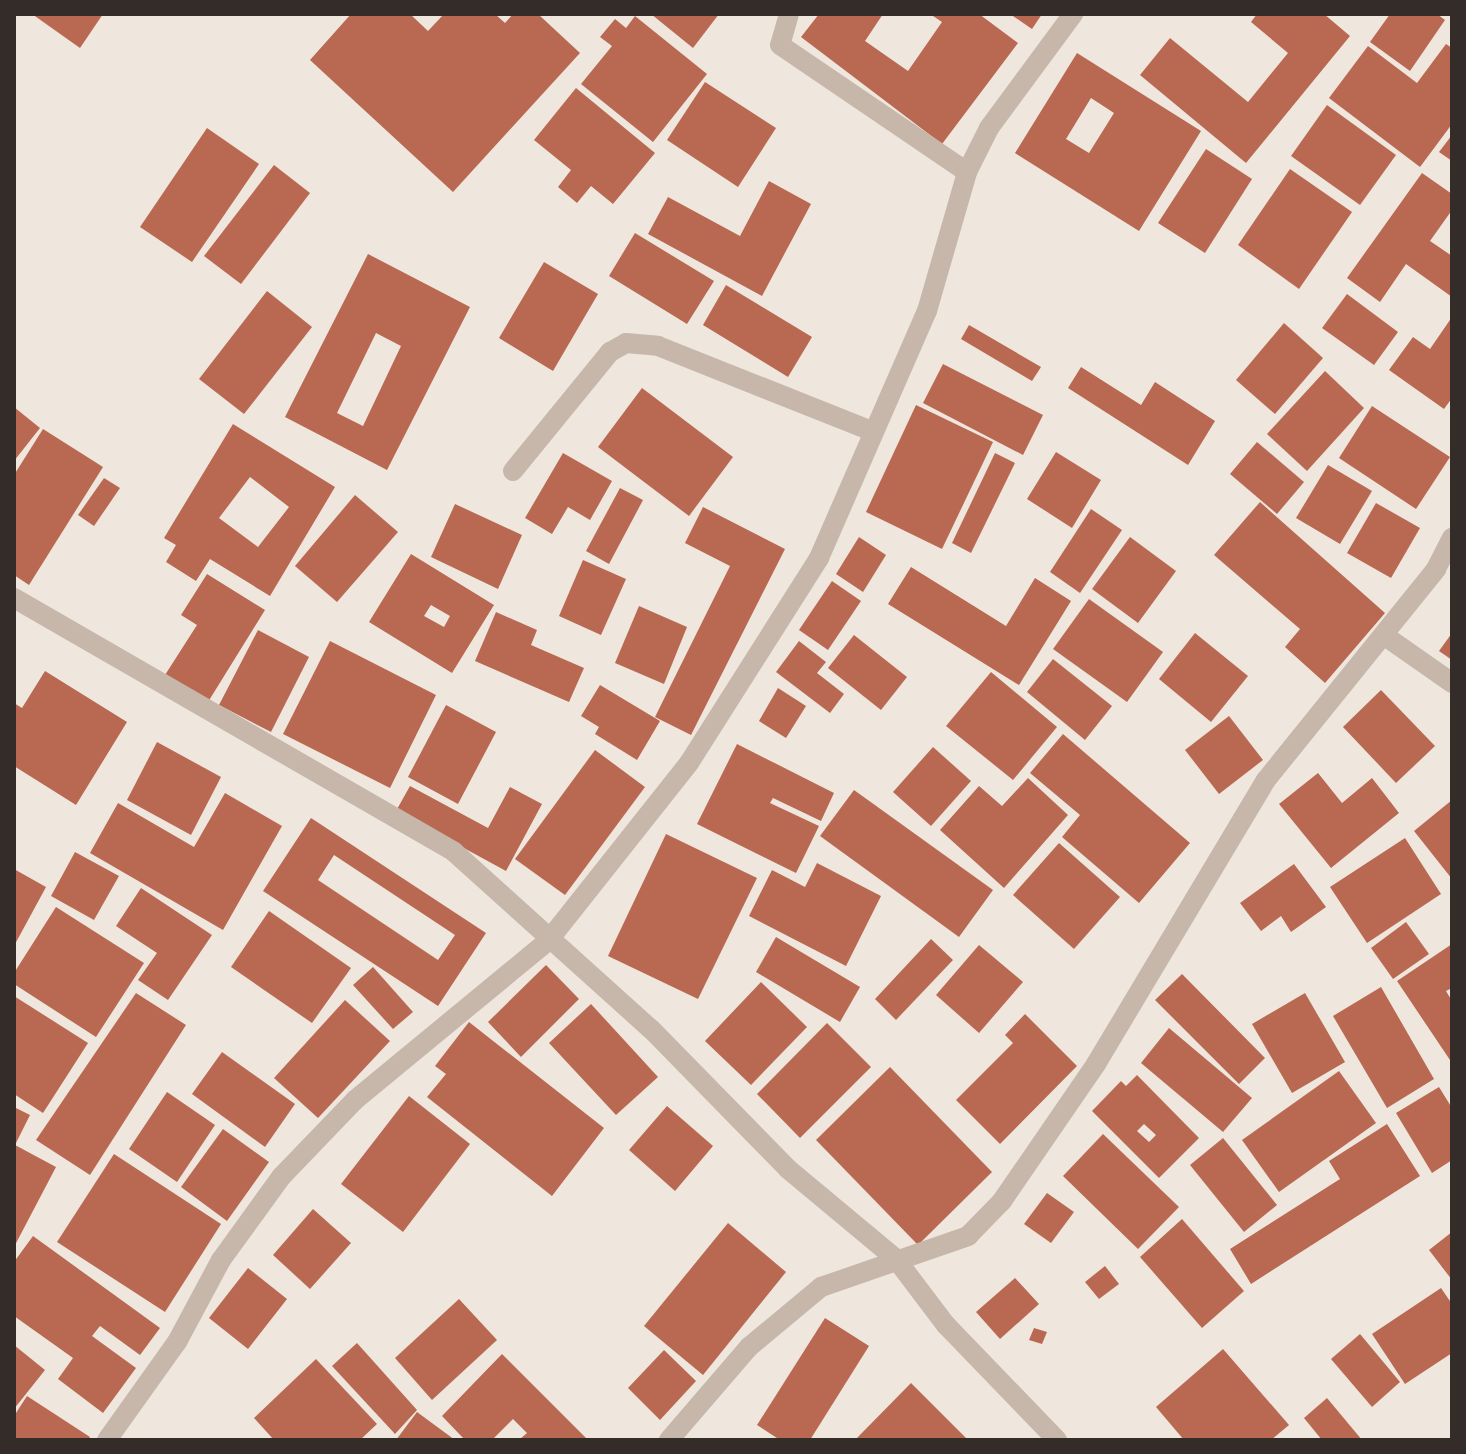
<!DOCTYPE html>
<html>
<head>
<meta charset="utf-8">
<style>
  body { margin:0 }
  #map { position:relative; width:1466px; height:1454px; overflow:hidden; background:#efe6dd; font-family:Ubuntu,sans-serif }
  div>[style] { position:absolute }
  .building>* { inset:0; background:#b96951 }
  .minor>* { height:20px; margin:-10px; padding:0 10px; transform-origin:10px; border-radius:10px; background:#c6b7aa }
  span { translate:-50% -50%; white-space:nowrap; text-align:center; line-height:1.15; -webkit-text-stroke:6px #f7f1e9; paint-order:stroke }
  .frame { position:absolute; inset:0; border:16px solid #342c29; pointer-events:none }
</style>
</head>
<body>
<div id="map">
  <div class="building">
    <i style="clip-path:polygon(32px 14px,103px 14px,80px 48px)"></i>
    <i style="clip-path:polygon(351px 14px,410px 14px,428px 31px,444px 14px,495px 14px,505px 23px,513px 14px,538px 14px,580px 53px,453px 192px,310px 60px)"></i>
    <i style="clip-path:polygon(651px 14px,719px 14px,693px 48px)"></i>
    <i style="clip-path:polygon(819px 14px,883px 14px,865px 41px,908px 71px,942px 22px,930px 14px,979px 14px,1018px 43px,942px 144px,801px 37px)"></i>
    <i style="clip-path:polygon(1010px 14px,1042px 14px,1032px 29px)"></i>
    <i style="clip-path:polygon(1257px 14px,1324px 14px,1350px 36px,1246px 163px,1140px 75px,1170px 38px,1248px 102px,1288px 53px,1251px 22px)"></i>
    <i style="clip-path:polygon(1390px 14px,1437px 14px,1445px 20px,1410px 71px,1370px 42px)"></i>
    <i style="clip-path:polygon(635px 16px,707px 74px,653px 142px,581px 84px,612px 46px,600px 37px,615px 19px,626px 28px)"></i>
    <i style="clip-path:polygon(1446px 44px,1452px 48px,1452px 124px,1420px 167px,1329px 98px,1368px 46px,1417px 83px)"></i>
    <i style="clip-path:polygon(evenodd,1077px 53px,1201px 131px,1139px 231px,1015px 153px,1077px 53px,1091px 98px,1114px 113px,1089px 153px,1066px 139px,1091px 98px)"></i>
    <i style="clip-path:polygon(705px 82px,776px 128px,738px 187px,667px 140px)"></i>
    <i style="clip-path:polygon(576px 88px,655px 153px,613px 204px,591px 186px,577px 203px,558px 187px,571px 170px,534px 140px)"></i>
    <i style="clip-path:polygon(1327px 105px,1396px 155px,1360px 205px,1291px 156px)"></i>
    <i style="clip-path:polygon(207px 128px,259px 164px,192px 262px,140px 227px)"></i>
    <i style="clip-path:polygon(1452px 135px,1452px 161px,1439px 152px)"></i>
    <i style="clip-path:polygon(1206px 149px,1252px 179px,1205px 253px,1158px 223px)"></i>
    <i style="clip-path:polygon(274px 165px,310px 193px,241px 284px,204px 256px)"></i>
    <i style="clip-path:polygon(1290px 169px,1352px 212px,1299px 289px,1238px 245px)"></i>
    <i style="clip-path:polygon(1422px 173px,1452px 194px,1452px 210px,1430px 241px,1452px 256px,1452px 297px,1406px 264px,1380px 302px,1347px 278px)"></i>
    <i style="clip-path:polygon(769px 181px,811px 204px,762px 296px,648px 234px,668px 197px,740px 236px)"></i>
    <i style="clip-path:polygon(635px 233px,714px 281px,687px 324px,609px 276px)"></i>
    <i style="clip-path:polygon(evenodd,368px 254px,470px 307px,387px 470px,285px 417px,368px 254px,376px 333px,401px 346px,363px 426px,337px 413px,376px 333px)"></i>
    <i style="clip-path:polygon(544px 262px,598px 294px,553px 371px,499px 338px)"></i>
    <i style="clip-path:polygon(726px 285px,812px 337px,788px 377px,703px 325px)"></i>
    <i style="clip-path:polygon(267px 291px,312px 327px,244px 414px,199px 379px)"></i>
    <i style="clip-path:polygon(1347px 294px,1398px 332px,1374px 365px,1322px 328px)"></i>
    <i style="clip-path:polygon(1452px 317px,1452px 398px,1444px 409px,1389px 370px,1413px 337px,1430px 349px)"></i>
    <i style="clip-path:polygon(1284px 323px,1323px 358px,1275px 414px,1236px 380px)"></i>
    <i style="clip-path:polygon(969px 325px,1041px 367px,1032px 381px,961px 339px)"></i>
    <i style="clip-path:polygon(943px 364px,1043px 415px,1023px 455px,923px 403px)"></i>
    <i style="clip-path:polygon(1081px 367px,1141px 405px,1155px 382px,1215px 421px,1188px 465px,1068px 388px)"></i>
    <i style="clip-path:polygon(1325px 371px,1364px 408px,1307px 471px,1267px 434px)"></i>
    <i style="clip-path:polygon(642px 388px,733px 457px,689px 516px,598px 447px)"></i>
    <i style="clip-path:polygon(916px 405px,993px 442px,942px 549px,866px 512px)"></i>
    <i style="clip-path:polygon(1372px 406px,1450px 457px,1416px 509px,1339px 458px)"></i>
    <i style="clip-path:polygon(14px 407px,40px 428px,14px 461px)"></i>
    <i style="clip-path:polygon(evenodd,233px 424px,335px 487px,270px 596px,210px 559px,196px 581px,166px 562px,176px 545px,164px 538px,233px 424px,250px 477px,289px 507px,258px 547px,219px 518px,250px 477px)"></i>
    <i style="clip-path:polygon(43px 429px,103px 467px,29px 585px,14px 575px,14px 475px)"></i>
    <i style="clip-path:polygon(1257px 442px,1304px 482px,1277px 514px,1230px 474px)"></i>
    <i style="clip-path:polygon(1056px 452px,1101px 480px,1072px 528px,1027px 499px)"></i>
    <i style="clip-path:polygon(563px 453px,612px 481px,590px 520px,568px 507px,552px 534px,525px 518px)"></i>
    <i style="clip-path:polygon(995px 453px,1015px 463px,971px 553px,952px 543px)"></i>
    <i style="clip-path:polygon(1328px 465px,1372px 491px,1340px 544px,1296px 518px)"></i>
    <i style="clip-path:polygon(104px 478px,120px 488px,94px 526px,78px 515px)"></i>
    <i style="clip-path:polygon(620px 488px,643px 500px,609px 564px,586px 551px)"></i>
    <i style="clip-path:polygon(355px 495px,398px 532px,337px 602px,295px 566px)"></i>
    <i style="clip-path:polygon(1260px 502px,1385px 613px,1325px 683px,1285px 647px,1300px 629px,1214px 555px)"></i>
    <i style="clip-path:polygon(1376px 503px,1420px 528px,1391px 578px,1347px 553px)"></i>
    <i style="clip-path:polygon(455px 504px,522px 535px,498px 589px,431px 557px)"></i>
    <i style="clip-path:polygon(703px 507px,785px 549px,691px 735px,655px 717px,730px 566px,685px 543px)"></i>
    <i style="clip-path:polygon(1091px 509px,1122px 530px,1080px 593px,1050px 572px)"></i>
    <i style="clip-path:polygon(859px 537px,886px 555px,863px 592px,836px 574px)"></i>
    <i style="clip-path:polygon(1130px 537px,1176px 571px,1138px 623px,1092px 589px)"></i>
    <i style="clip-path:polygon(evenodd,411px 554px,494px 605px,452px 673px,369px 622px,411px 554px,431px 605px,450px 616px,444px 627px,424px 616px,431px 605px)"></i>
    <i style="clip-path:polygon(583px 560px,626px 579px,601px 635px,559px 616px)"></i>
    <i style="clip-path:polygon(911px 567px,1006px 626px,1035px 578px,1071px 601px,1019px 685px,888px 604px)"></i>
    <i style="clip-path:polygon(207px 574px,265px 610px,208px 702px,165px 675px,197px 625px,181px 615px)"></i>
    <i style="clip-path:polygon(832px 581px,861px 601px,828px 650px,799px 630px)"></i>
    <i style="clip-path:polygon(1089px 599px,1163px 652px,1127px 702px,1053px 649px)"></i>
    <i style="clip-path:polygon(639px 606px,687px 627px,664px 684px,615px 663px)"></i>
    <i style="clip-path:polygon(496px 612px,537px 630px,531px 645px,584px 668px,569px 702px,475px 661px)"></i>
    <i style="clip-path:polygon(258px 630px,309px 657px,271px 732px,219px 705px)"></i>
    <i style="clip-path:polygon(1195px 633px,1248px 676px,1211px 722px,1159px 679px)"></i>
    <i style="clip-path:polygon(1452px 633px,1452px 660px,1439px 651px)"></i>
    <i style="clip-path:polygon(854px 635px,907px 677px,881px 710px,828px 668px)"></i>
    <i style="clip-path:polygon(330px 641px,436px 695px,390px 788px,283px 734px)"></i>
    <i style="clip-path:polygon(799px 641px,826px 662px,817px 673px,844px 694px,830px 713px,776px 672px)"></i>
    <i style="clip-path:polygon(1053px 659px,1112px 706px,1085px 740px,1027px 692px)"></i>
    <i style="clip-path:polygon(45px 671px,127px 722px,76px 805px,14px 766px,14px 703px,22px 708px)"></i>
    <i style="clip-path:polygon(991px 672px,1057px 727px,1013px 780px,946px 726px)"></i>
    <i style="clip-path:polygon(600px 685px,660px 721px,637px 760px,595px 734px,599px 727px,581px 716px)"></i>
    <i style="clip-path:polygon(778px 688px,806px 706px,786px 738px,759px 721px)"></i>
    <i style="clip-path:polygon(1381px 690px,1435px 746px,1396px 783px,1343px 727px)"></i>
    <i style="clip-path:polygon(446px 705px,496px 732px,458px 804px,408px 777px)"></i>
    <i style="clip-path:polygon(1229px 716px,1263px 760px,1219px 794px,1185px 750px)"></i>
    <i style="clip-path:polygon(1063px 734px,1190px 843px,1139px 903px,1062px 837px,1080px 815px,1030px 773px)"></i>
    <i style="clip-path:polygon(157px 742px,221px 777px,191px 835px,127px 800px)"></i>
    <i style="clip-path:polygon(737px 744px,834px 793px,821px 821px,773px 798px,770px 803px,819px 826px,796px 873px,697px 824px)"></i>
    <i style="clip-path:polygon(933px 747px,971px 781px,931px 826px,893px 792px)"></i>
    <i style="clip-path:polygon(595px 750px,645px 787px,565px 895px,515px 859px)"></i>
    <i style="clip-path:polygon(1318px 773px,1342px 803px,1372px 778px,1399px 813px,1331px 868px,1279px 804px)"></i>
    <i style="clip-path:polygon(1028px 778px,1068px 815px,1004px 888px,940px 830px,979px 786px,1002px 806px)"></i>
    <i style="clip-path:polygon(410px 786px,488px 828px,510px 787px,542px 804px,506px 871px,396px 811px)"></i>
    <i style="clip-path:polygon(854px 790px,993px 890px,959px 937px,820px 836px)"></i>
    <i style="clip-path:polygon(225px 793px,282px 826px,223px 930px,90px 853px,118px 803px,194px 847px)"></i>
    <i style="clip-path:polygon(1452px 800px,1452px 879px,1414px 831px)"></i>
    <i style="clip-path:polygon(evenodd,311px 818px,486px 933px,438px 1006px,263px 891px,311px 818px,334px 855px,455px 935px,438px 960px,318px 880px,334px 855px)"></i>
    <i style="clip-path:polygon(666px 834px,757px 878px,698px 999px,608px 956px)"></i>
    <i style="clip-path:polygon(1405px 838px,1441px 894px,1367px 943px,1330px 887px)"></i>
    <i style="clip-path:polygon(1059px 843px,1120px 897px,1074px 949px,1013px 895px)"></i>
    <i style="clip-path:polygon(75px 852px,119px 876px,94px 920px,51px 896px)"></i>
    <i style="clip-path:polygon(817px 863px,881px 896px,846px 966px,749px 916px,772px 870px,805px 887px)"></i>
    <i style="clip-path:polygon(1294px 864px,1326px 907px,1291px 932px,1281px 916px,1261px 931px,1240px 903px)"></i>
    <i style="clip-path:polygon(14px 869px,46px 887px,14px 946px)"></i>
    <i style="clip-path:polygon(141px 888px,212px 935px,168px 1000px,138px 980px,157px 953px,116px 926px)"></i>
    <i style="clip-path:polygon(56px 907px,144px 963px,96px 1037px,14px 984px,14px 973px)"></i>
    <i style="clip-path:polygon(269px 911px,351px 968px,312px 1023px,231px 967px)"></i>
    <i style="clip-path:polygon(1406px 922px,1429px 954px,1393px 979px,1371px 948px)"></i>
    <i style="clip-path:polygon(776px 937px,860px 987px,840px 1022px,756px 972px)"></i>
    <i style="clip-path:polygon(931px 939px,953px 960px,896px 1020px,875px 999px)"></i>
    <i style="clip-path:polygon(1452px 944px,1452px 988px,1446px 991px,1452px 1001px,1452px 1063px,1397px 981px)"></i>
    <i style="clip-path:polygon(979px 945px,1023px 982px,979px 1033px,936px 995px)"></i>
    <i style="clip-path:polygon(546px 965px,579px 999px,521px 1057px,488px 1022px)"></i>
    <i style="clip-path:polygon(373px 967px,413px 1012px,393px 1029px,353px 985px)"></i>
    <i style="clip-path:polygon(1182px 974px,1265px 1058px,1239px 1084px,1155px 1000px)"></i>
    <i style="clip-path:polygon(761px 982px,807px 1027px,751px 1085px,705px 1041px)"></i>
    <i style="clip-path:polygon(1381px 987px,1434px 1079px,1387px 1108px,1333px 1016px)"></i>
    <i style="clip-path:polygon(136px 993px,186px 1025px,90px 1175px,36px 1140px)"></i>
    <i style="clip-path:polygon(1305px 993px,1345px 1062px,1292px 1093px,1252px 1024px)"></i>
    <i style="clip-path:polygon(14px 996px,88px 1043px,43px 1113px,14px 1094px)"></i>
    <i style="clip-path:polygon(345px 1000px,390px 1041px,318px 1118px,274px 1078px)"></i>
    <i style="clip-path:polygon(591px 1004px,658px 1077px,616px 1115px,549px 1043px)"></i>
    <i style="clip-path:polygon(1025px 1014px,1077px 1066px,1000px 1144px,956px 1100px,1013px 1043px,1005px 1035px)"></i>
    <i style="clip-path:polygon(469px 1022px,604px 1128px,552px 1196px,427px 1097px,446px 1074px,435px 1066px)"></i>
    <i style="clip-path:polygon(827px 1023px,871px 1067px,800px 1138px,757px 1094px)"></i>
    <i style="clip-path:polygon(1169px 1028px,1252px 1098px,1223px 1132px,1141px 1063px)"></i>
    <i style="clip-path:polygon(222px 1052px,295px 1104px,265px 1147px,192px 1094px)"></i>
    <i style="clip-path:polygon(890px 1067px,992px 1172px,918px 1245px,816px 1140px)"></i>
    <i style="clip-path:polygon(1339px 1071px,1376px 1123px,1279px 1192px,1242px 1140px)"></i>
    <i style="clip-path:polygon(evenodd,1137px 1075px,1199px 1138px,1159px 1178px,1092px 1111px,1121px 1081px,1126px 1086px,1137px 1075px,1144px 1124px,1156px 1135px,1149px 1142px,1137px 1131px,1144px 1124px)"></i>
    <i style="clip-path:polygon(1439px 1087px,1452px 1108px,1452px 1160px,1432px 1173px,1396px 1113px)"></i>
    <i style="clip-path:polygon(167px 1092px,215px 1125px,177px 1182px,129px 1149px)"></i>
    <i style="clip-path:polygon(409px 1096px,470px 1144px,403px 1232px,341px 1184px)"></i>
    <i style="clip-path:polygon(667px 1106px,713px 1146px,675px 1191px,629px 1150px)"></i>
    <i style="clip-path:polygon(14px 1107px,30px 1115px,15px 1145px,56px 1167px,14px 1247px)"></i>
    <i style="clip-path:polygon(1387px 1124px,1420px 1176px,1251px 1284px,1230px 1249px,1340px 1179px,1329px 1161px)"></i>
    <i style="clip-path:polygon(223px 1129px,269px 1162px,227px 1221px,181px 1187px)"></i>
    <i style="clip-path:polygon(1103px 1134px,1179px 1207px,1138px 1249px,1063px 1176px)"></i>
    <i style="clip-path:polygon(1223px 1138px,1277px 1205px,1244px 1232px,1190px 1165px)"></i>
    <i style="clip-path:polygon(114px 1154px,221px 1224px,165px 1312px,57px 1242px)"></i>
    <i style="clip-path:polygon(1047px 1193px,1074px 1212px,1051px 1243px,1024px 1224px)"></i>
    <i style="clip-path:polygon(313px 1209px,351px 1243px,310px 1289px,273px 1255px)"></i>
    <i style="clip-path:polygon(1182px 1219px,1244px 1291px,1202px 1328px,1140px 1257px)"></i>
    <i style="clip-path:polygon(728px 1223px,786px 1272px,703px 1375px,644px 1326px)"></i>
    <i style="clip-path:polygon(1452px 1232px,1452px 1280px,1429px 1250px)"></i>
    <i style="clip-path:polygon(33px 1236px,160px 1328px,140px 1355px,100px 1326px,92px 1336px,136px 1368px,103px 1413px,58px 1379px,73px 1358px,14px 1316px,14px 1262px)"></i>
    <i style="clip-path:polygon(1105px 1266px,1119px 1284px,1099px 1299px,1085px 1282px)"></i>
    <i style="clip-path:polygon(248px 1268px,287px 1299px,248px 1349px,209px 1318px)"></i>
    <i style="clip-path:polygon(1015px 1278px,1039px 1304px,1000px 1339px,976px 1312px)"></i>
    <i style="clip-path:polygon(1441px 1288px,1452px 1304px,1452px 1353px,1405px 1384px,1372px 1334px)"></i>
    <i style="clip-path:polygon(459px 1299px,497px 1340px,432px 1400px,395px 1358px)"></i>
    <i style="clip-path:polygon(825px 1318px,869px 1346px,810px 1440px,780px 1440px,757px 1425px)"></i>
    <i style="clip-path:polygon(1034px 1328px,1047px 1332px,1042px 1344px,1029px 1340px)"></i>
    <i style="clip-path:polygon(1360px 1334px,1400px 1382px,1372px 1407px,1331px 1359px)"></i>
    <i style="clip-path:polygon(357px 1343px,417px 1410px,395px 1434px,332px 1366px)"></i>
    <i style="clip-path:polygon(14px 1345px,45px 1370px,14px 1409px)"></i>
    <i style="clip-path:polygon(1223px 1349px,1289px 1425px,1271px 1440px,1184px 1440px,1156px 1407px)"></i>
    <i style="clip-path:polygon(664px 1350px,696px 1381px,660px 1420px,628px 1388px)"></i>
    <i style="clip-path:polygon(502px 1354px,588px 1440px,519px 1440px,527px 1433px,513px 1419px,492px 1440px,465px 1440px,442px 1416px)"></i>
    <i style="clip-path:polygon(316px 1359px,377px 1424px,360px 1440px,274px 1440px,254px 1418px)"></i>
    <i style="clip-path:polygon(911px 1383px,968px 1440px,855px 1440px)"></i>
    <i style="clip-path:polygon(27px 1396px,90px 1437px,88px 1440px,14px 1440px,14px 1416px)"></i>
    <i style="clip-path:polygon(1327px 1398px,1362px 1440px,1322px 1440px,1304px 1418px)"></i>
    <i style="clip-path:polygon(417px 1412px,455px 1440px,396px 1440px)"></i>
  </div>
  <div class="minor">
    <i style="left:789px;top:14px;width:32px;rotate:106deg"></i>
    <i style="left:780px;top:45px;width:226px;rotate:34.2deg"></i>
    <i style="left:513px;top:471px;width:154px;rotate:-50.8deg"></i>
    <i style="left:610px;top:352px;width:18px;rotate:-29deg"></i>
    <i style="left:626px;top:343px;width:32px;rotate:5deg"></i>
    <i style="left:658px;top:346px;width:232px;rotate:21.7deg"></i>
    <i style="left:14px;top:598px;width:507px;rotate:29.96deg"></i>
    <i style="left:453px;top:851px;width:266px;rotate:42deg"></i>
    <i style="left:651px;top:1029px;width:196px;rotate:45.6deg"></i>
    <i style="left:788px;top:1169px;width:141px;rotate:39.8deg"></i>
    <i style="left:896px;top:1259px;width:83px;rotate:52.9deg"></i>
    <i style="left:946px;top:1325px;width:160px;rotate:46deg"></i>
    <i style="left:1385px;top:636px;width:82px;rotate:35deg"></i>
    <i style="left:107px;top:1440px;width:120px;rotate:-54.5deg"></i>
    <i style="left:177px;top:1342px;width:93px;rotate:-61.8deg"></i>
    <i style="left:221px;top:1260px;width:102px;rotate:-54.1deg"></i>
    <i style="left:281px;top:1177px;width:107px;rotate:-46.1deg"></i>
    <i style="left:355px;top:1100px;width:250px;rotate:-39.5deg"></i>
    <i style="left:548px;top:941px;width:227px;rotate:-51.6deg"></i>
    <i style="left:689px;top:763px;width:243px;rotate:-57.6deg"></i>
    <i style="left:819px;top:558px;width:270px;rotate:-66.4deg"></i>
    <i style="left:927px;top:311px;width:145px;rotate:-73.9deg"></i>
    <i style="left:967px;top:172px;width:49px;rotate:-63.4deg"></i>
    <i style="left:989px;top:128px;width:142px;rotate:-53.6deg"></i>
    <i style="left:669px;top:1440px;width:123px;rotate:-49.3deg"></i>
    <i style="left:749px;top:1347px;width:94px;rotate:-39.8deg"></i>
    <i style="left:821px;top:1287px;width:156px;rotate:-19.1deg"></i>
    <i style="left:968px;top:1236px;width:49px;rotate:-45.8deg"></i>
    <i style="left:1002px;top:1201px;width:166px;rotate:-55.5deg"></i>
    <i style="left:1096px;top:1064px;width:331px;rotate:-59.1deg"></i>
    <i style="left:1266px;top:780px;width:271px;rotate:-51.1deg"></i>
    <i style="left:1436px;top:569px;width:35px;rotate:-63deg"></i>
  </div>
  <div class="frame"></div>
</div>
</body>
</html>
